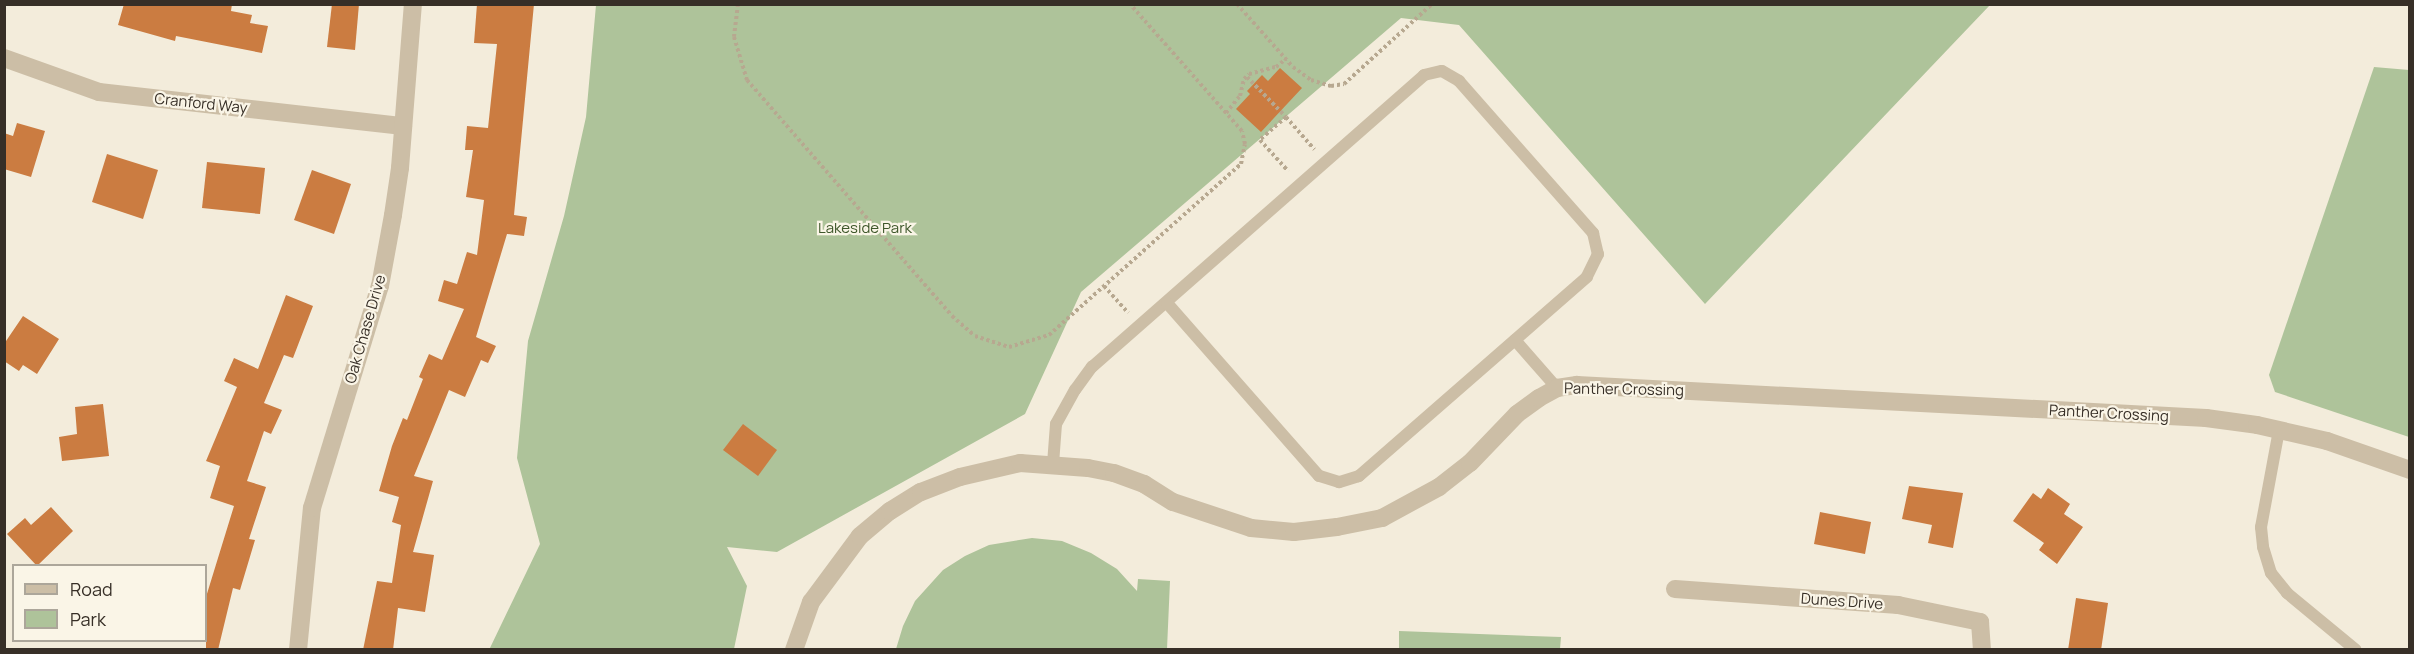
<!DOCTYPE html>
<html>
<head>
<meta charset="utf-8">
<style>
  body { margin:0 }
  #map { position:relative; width:2414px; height:654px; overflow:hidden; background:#f3ecdb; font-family:Manrope,sans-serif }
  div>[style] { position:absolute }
  .green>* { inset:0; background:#aec39a }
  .building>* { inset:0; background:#cb7c41 }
  .path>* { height:4px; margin-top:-2px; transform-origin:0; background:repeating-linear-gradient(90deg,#b7a890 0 3px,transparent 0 6px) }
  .lane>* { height:12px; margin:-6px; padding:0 6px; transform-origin:6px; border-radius:6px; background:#ccbea6 }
  .street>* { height:18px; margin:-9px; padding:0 9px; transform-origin:9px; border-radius:9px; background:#ccbea6 }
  span { translate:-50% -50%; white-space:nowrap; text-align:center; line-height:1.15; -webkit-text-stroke:4.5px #faf5e7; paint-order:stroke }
  .street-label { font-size:15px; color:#372f27 }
  .park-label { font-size:15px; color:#3e572a }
  .frame { position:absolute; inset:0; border:6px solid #372f27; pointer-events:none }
  .legend { position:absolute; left:12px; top:564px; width:195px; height:78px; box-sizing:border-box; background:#faf5e7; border:2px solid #aca69a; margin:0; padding:8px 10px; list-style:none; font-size:18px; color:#372f27 }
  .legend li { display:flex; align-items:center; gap:12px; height:30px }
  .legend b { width:30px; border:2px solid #aca69a }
</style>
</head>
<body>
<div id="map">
  <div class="green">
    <i style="clip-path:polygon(596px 5px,1990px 5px,1705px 304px,1459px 25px,1401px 18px,1081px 292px,1025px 414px,777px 552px,727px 547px,747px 586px,734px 649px,489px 650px,540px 544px,517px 458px,528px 341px,564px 216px,586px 117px)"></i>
    <i style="clip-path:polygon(2374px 67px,2409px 70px,2409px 437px,2275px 392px,2269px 375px)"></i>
    <i style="clip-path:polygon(1032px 538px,1062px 541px,1091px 553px,1117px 569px,1137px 591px,1138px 579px,1170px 581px,1167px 649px,896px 649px,903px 626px,915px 601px,943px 570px,965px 556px,989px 545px)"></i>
    <i style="clip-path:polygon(1399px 631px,1561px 637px,1560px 649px,1399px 649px)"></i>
  </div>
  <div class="building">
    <i style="clip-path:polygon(124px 4px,232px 4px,231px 11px,252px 15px,250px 23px,268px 26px,262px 53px,176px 36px,175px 41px,118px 25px)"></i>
    <i style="clip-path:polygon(332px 4px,359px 4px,355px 50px,327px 47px)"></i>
    <i style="clip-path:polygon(477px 4px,534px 4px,514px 215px,527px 217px,524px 236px,507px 234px,476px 337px,496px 346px,488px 363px,481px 360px,465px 397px,449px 390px,414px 476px,433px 481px,413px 552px,434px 555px,425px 612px,398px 608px,393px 650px,363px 650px,377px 581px,392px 583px,401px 525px,392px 522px,399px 497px,379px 491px,392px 446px,403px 418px,407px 420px,423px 379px,419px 377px,429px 354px,442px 360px,464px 309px,438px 301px,444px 280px,457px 284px,467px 252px,477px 255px,484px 200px,466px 197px,473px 150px,465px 150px,467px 126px,488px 128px,497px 44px,474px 43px)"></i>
    <i style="clip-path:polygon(1280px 68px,1302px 88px,1261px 132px,1236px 109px,1250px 94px,1247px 91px,1262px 75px,1268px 81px)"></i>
    <i style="clip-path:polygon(17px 123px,45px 131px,31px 177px,4px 169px,4px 133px,13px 136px)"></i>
    <i style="clip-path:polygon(107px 154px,158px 170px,143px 219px,92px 202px)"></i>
    <i style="clip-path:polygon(207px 162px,265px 168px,260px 214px,202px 208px)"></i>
    <i style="clip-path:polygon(312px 170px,351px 184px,334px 234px,294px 220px)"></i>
    <i style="clip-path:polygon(286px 295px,313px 306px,293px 358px,284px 355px,264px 403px,282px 410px,271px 434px,264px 431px,247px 481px,266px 487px,249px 539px,255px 540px,240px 590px,233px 588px,218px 650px,206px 650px,206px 597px,234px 506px,210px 498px,220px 466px,206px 461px,237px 387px,224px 381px,234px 358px,258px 369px)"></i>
    <i style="clip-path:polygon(23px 316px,59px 339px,37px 374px,23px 365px,19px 371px,4px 361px,4px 344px)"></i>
    <i style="clip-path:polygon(103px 404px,109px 456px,62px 461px,59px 437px,77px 434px,75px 407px)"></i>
    <i style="clip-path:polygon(743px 424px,777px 450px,758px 476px,723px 450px)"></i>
    <i style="clip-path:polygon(1909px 486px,1963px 493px,1953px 548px,1928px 543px,1932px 525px,1902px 519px)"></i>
    <i style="clip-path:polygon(2048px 488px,2070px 504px,2064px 514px,2083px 527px,2057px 564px,2039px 550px,2044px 543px,2013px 521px,2033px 493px,2041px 499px)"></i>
    <i style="clip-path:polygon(51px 507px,73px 531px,37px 566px,7px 534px,25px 518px,31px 525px)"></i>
    <i style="clip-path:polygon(1820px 512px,1871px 522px,1865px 554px,1814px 544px)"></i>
    <i style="clip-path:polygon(2076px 598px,2108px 603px,2101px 650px,2068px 650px)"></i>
  </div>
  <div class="path">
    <i style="left:738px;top:4px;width:33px;rotate:97deg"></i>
    <i style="left:734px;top:37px;width:45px;rotate:73.2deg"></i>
    <i style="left:747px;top:80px;width:313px;rotate:49deg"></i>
    <i style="left:952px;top:316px;width:30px;rotate:41deg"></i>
    <i style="left:975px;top:336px;width:36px;rotate:18deg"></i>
    <i style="left:1009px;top:347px;width:42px;rotate:-16.7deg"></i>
    <i style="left:1049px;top:335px;width:257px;rotate:-41.7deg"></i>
    <i style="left:1241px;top:164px;width:20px;rotate:-79deg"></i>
    <i style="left:1245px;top:144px;width:13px;rotate:-103deg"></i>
    <i style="left:1242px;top:131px;width:169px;rotate:-131.4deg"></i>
    <i style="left:1237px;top:4px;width:84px;rotate:48.4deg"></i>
    <i style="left:1293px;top:67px;width:22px;rotate:36deg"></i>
    <i style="left:1311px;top:80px;width:21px;rotate:17deg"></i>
    <i style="left:1331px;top:86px;width:13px;rotate:-9deg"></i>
    <i style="left:1344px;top:84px;width:119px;rotate:-42.3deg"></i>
    <i style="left:1247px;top:77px;width:56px;rotate:45.7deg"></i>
    <i style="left:1286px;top:117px;width:35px;rotate:139deg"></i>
    <i style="left:1260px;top:140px;width:42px;rotate:47.9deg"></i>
    <i style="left:1226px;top:113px;width:22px;rotate:-51deg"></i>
    <i style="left:1240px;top:96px;width:17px;rotate:-77deg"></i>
    <i style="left:1244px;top:79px;width:7px;rotate:-45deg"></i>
    <i style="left:1249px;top:74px;width:28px;rotate:-15deg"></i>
    <i style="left:1276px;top:67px;width:13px;rotate:-39deg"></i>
    <i style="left:1286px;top:117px;width:43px;rotate:48.8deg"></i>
    <i style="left:1104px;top:286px;width:36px;rotate:48deg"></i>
  </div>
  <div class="lane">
    <i style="left:1515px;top:340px;width:64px;rotate:48.8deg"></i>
    <i style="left:2279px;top:430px;width:99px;rotate:100.5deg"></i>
    <i style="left:2261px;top:527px;width:20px;rotate:84deg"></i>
    <i style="left:2263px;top:547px;width:27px;rotate:73deg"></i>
    <i style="left:2271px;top:573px;width:26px;rotate:51deg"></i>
    <i style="left:2287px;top:593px;width:89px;rotate:39.6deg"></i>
    <i style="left:1053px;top:464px;width:40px;rotate:-85.7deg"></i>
    <i style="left:1056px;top:424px;width:39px;rotate:-61deg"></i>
    <i style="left:1075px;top:390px;width:29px;rotate:-54deg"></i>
    <i style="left:1092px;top:367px;width:442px;rotate:-41.3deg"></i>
    <i style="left:1424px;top:75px;width:18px;rotate:-13deg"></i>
    <i style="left:1442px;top:71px;width:20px;rotate:30deg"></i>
    <i style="left:1459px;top:81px;width:203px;rotate:48.6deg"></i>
    <i style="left:1593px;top:233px;width:22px;rotate:77deg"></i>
    <i style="left:1598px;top:254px;width:25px;rotate:116deg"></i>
    <i style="left:1587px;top:277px;width:303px;rotate:138.9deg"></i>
    <i style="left:1359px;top:476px;width:21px;rotate:163deg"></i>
    <i style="left:1339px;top:482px;width:21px;rotate:-163deg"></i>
    <i style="left:1319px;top:476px;width:230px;rotate:-131.3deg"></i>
  </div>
  <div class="street">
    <i style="left:4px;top:58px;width:101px;rotate:19.7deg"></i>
    <i style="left:99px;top:92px;width:306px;rotate:6.4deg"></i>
    <i style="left:1675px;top:589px;width:224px;rotate:4.1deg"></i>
    <i style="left:1898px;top:605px;width:84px;rotate:11.7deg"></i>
    <i style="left:1980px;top:622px;width:28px;rotate:86deg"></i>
    <i style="left:298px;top:650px;width:143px;rotate:-84.4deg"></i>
    <i style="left:312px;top:508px;width:232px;rotate:-73deg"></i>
    <i style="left:380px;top:286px;width:72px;rotate:-79.6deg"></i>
    <i style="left:393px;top:215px;width:48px;rotate:-81.5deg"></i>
    <i style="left:400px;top:168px;width:165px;rotate:-85.5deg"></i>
    <i style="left:794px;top:650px;width:51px;rotate:-70.5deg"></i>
    <i style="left:811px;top:602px;width:82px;rotate:-53.4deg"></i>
    <i style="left:860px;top:536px;width:39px;rotate:-40deg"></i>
    <i style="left:890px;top:511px;width:36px;rotate:-32deg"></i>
    <i style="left:921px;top:492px;width:42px;rotate:-21deg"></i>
    <i style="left:960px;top:477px;width:62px;rotate:-13.1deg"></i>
    <i style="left:1020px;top:463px;width:68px;rotate:4.2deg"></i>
    <i style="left:1088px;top:468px;width:26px;rotate:11deg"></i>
    <i style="left:1114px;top:473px;width:32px;rotate:20deg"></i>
    <i style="left:1144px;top:484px;width:34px;rotate:32deg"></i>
    <i style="left:1173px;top:502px;width:82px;rotate:18.4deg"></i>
    <i style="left:1251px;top:528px;width:43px;rotate:5.3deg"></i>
    <i style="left:1294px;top:532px;width:43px;rotate:-6.6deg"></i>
    <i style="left:1337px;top:527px;width:46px;rotate:-11.3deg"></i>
    <i style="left:1382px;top:518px;width:65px;rotate:-28.5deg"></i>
    <i style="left:1439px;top:487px;width:39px;rotate:-38deg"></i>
    <i style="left:1470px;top:463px;width:68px;rotate:-46.2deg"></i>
    <i style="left:1517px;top:414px;width:27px;rotate:-36deg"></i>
    <i style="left:1539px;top:398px;width:21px;rotate:-29deg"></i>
    <i style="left:1557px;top:388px;width:20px;rotate:-9deg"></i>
    <i style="left:1577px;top:385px;width:630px;rotate:3deg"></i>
    <i style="left:2206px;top:418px;width:51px;rotate:7.8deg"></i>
    <i style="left:2257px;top:425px;width:72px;rotate:12.9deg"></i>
    <i style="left:2327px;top:441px;width:88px;rotate:19.3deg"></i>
  </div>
  <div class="street-label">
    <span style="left:201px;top:103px;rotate:6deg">Cranford Way</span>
    <span style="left:365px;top:329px;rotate:-74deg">Oak Chase Drive</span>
    <span style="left:1624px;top:389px;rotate:1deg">Panther Crossing</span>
    <span style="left:2109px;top:413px;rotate:3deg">Panther Crossing</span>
    <span style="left:1842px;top:601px;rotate:4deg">Dunes Drive</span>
  </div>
  <div class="park-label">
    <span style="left:865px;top:228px">Lakeside Park</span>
  </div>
  <div class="frame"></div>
  <ul class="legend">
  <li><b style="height:8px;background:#ccbea6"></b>Road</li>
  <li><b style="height:16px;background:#aec39a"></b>Park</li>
  </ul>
</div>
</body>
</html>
